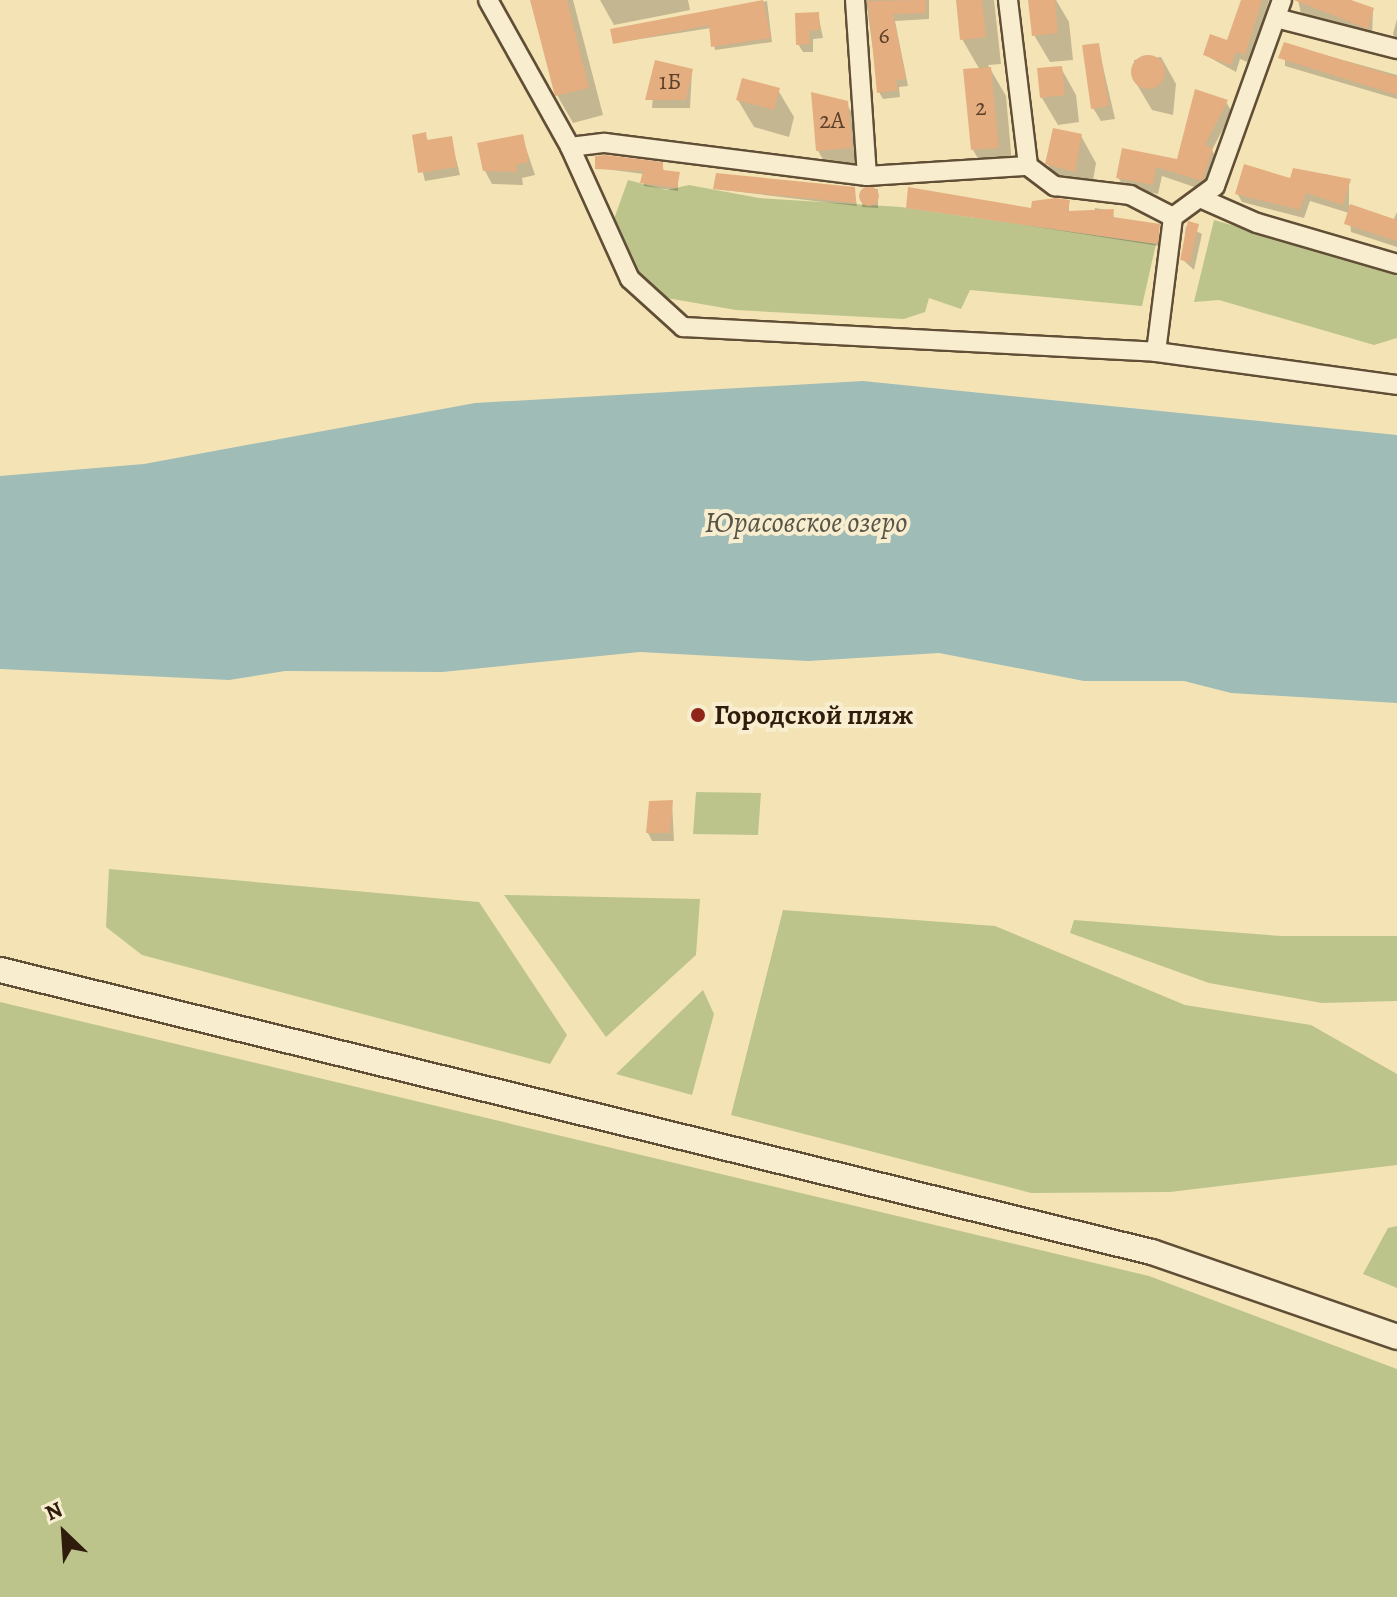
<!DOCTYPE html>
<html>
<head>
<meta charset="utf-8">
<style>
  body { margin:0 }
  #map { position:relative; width:1397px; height:1597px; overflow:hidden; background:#f4e4b5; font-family:Alegreya,serif }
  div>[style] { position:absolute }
  .green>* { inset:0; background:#bcc48c }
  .water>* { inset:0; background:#9fbcb7 }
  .shadow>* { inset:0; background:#0003 }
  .building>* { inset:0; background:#e4ae81 }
  .round { border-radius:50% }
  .roads { filter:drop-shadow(2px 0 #614e36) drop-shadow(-2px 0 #614e36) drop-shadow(0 2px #614e36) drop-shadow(0 -2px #614e36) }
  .street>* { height:18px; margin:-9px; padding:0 9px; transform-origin:9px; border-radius:9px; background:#f8edcf }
  .secondary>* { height:24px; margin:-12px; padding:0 12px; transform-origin:12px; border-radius:12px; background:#f8edcf }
  .dots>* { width:22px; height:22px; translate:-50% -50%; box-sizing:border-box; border:4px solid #f8edcf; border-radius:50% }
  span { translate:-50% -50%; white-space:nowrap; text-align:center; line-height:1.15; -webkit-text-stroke:8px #f8edcf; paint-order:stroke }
  .number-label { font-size:24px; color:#5d4029 }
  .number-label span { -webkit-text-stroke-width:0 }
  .poi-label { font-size:28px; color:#301c0c; font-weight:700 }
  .left { translate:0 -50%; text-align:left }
  .water-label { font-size:30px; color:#575448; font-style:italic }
  .north { position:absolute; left:24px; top:1493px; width:80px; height:80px; -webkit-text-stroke:6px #f8edcf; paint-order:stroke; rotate:335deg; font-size:22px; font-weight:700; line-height:32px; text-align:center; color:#301c0c }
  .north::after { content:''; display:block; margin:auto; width:28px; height:36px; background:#301c0c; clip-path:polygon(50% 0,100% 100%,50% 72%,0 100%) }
</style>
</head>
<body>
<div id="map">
  <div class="green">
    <i style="clip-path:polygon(628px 180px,667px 190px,689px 185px,759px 198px,901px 207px,1156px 244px,1142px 306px,970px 290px,961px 309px,929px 298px,925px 312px,904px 319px,736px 310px,661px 297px,636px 269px,614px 219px)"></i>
    <i style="clip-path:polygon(1214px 220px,1397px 272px,1397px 338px,1374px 345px,1219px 300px,1194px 302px)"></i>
    <i style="clip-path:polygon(696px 792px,761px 793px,758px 835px,693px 834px)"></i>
    <i style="clip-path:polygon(109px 869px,479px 902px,567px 1035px,550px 1064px,142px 955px,106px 927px)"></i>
    <i style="clip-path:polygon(504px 895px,700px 899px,696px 955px,606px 1037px)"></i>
    <i style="clip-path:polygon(783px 910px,995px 926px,1185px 1005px,1311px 1025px,1397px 1074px,1397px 1165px,1170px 1192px,1031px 1193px,731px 1115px)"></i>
    <i style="clip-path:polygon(1074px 920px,1281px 936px,1397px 936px,1397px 1001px,1322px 1003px,1209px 983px,1070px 933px)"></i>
    <i style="clip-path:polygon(703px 990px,714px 1014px,692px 1095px,616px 1074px)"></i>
    <i style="clip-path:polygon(0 1002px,1149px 1276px,1397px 1369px,1397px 1597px,0 1597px)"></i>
    <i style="clip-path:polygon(1397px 1226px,1397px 1288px,1363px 1274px,1388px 1228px)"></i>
  </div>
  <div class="water">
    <i style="clip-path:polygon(863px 381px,1397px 435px,1397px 703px,1231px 693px,1184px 681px,1084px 681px,939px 653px,808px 661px,640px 652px,442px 672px,285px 671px,229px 680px,0 669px,0 476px,144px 464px,475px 403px)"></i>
  </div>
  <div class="shadow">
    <i style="clip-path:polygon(532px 0,573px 0,603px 115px,573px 123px,557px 95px)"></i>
    <i style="clip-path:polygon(600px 0,688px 0,690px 10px,614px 25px)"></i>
    <i style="clip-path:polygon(866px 0,929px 0,929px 19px,895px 21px,908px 86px,899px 87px,900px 97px,883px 99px,879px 92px)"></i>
    <i style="clip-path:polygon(958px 0,994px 0,1001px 64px,988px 65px,1006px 96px,1013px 175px,989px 177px,973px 150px,980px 70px,962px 39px)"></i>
    <i style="clip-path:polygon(1030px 0,1056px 0,1069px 22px,1073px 60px,1050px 62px,1034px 35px)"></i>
    <i style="clip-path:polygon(1244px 0,1269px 0,1250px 63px,1240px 59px,1236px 72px,1205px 55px,1228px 42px)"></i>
    <i style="clip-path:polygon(1298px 0,1346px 0,1373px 9px,1372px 36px,1301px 14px)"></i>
    <i style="clip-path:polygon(767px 1px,772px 42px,715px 50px,711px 28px,615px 43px,612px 31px)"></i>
    <i style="clip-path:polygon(818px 14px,823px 38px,813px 39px,813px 52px,803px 52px,798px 44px)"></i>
    <i style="clip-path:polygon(1397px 19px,1397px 42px,1393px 34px)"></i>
    <i style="clip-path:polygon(1285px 44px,1397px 75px,1397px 99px,1285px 66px)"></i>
    <i style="clip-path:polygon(1098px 45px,1115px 119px,1101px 121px,1093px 108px)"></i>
    <i style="clip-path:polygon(1161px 57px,1176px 84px,1173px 115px,1152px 110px,1136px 83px,1134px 60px)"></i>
    <i style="clip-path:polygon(656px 62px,692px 70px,690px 108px,652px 108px)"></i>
    <i style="clip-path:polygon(1061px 68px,1076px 95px,1079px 122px,1058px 125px,1042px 98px)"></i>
    <i style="clip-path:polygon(778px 90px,794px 117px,789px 137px,754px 127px,738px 100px)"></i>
    <i style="clip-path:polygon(813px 95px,846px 103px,862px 130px,866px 175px,834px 178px,818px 151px)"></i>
    <i style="clip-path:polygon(1226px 102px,1232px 112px,1212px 150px,1217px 159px,1206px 191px,1162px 176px,1158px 194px,1124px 187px,1118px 177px,1178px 161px)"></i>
    <i style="clip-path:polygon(425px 135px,429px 142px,451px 139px,460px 175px,425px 181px,414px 136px)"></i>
    <i style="clip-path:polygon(522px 136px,535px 175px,522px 178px,523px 185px,492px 184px,485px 171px)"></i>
    <i style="clip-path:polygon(1081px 136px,1096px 163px,1090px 198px,1063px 191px,1047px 163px)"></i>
    <i style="clip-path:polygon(662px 164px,664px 172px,678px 174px,678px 191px,644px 186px,644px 174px,597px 168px)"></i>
    <i style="clip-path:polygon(1325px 174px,1349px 181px,1349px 206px,1393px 221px,1397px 212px,1397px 247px,1351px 232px,1349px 213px,1310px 201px,1304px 218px,1242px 202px,1237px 193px)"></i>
    <i style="clip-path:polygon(854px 188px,857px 206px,715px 189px)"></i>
    <i style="clip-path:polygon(864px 189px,878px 189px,878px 208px,862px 207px)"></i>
    <i style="clip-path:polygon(1069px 202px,1069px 213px,1094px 217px,1095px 208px,1113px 211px,1114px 219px,1159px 226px,1159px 246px,908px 207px,1032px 210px)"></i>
    <i style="clip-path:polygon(1186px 226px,1202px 234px,1194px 270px,1182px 259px)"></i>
    <i style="clip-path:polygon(672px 802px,674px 841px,652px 841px,648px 833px)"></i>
  </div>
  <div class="building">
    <i style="clip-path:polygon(530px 0,567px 0,589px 88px,555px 96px)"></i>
    <i style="clip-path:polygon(763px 0,771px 38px,711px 47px,709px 25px,613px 44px,610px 29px)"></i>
    <i style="clip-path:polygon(926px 0,926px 13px,893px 14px,906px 79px,896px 80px,898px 90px,877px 93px,868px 1px)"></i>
    <i style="clip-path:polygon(956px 0,982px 0,986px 37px,960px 40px)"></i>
    <i style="clip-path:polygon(1028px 0,1055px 0,1058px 33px,1032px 36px)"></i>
    <i style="clip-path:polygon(1241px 0,1262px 0,1245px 55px,1236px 52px,1231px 65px,1203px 55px,1210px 34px,1227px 40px)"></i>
    <i style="clip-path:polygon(1294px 0,1351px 0,1374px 8px,1368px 29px)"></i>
    <i style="clip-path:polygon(819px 12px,820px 30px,809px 31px,810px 44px,796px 45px,795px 13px)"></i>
    <i style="clip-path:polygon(1284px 42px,1397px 77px,1397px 95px,1278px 58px)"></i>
    <i style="clip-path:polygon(1099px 43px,1109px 106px,1091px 109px,1082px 45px)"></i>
    <i class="round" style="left:1131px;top:55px;width:34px;height:34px"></i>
    <i style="clip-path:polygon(655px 60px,693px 69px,686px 100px,645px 100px)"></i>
    <i style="clip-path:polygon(1062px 66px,1065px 95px,1040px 98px,1037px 68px)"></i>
    <i style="clip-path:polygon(991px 67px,999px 148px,971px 150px,963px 69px)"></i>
    <i style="clip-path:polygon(742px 78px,780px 88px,774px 110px,736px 100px)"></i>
    <i style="clip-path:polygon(1195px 89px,1228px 100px,1205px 145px,1213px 148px,1202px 181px,1156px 167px,1153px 185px,1116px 178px,1122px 148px,1177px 159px)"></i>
    <i style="clip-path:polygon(811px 92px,848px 101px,852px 148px,816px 151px)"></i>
    <i style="clip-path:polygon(1053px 128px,1082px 134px,1075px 172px,1045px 164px)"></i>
    <i style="clip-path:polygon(426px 132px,427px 140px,452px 136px,457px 167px,418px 173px,412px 135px)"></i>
    <i style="clip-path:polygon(523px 134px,529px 162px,516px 165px,517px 172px,483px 171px,477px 143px)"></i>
    <i style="clip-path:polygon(605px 155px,663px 162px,663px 170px,680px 172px,677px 188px,640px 183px,643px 171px,595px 169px,595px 156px)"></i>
    <i style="clip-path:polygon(1244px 164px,1290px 178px,1293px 168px,1351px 179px,1343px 205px,1306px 193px,1300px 210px,1235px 194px)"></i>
    <i style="clip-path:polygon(716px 173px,855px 187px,856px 203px,713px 189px)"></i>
    <i class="round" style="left:859px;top:186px;width:20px;height:20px"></i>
    <i style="clip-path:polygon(908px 187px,1031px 208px,1032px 201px,1056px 198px,1070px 200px,1068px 211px,1114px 209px,1113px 217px,1160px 224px,1158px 244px,906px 208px)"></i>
    <i style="clip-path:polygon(1350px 204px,1397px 220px,1397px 241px,1344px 224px)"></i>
    <i style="clip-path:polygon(1188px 221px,1199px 224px,1190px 262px,1180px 260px)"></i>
    <i style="clip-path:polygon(673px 800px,670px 833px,646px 833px,649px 801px)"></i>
  </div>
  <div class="roads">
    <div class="street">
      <i style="left:488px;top:0;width:168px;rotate:60.8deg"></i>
      <i style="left:570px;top:147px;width:145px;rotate:65.6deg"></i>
      <i style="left:630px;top:279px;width:72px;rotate:42.2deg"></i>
      <i style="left:683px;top:327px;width:474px;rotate:3deg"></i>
      <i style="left:1156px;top:352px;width:243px;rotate:7.8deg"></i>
      <i style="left:855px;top:0;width:176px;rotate:86.1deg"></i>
      <i style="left:1008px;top:0;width:167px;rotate:83.1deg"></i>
      <i style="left:1276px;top:18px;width:125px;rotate:14.4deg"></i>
      <i style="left:570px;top:147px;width:35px;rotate:-7deg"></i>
      <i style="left:605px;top:143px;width:264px;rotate:7.2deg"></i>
      <i style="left:867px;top:176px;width:161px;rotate:-3.6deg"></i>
      <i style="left:1028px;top:166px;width:34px;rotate:37deg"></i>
      <i style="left:1055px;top:186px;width:76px;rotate:6.8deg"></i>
      <i style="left:1130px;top:195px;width:48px;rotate:27.1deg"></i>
      <i style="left:1200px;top:198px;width:62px;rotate:23.7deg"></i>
      <i style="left:1257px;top:223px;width:146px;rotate:16.3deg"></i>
      <i style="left:1156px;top:352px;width:136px;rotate:-82.8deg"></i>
      <i style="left:1173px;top:217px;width:52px;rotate:-36.4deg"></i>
      <i style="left:1215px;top:186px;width:198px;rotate:-70.2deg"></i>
    </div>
    <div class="secondary">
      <i style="left:0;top:970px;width:1186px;rotate:13.76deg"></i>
      <i style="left:1152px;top:1252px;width:259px;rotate:19.1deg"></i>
    </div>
  </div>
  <div class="dots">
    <i style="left:698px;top:715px;background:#8f2418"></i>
  </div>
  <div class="number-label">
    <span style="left:884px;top:36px">6</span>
    <span style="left:670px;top:82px">1Б</span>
    <span style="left:981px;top:108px">2</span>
    <span style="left:832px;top:121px">2А</span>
  </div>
  <div class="poi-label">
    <span class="left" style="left:714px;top:715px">Городской пляж</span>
  </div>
  <div class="water-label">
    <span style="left:806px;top:522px">Юрасовское озеро</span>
  </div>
  <div class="north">N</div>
</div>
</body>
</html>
